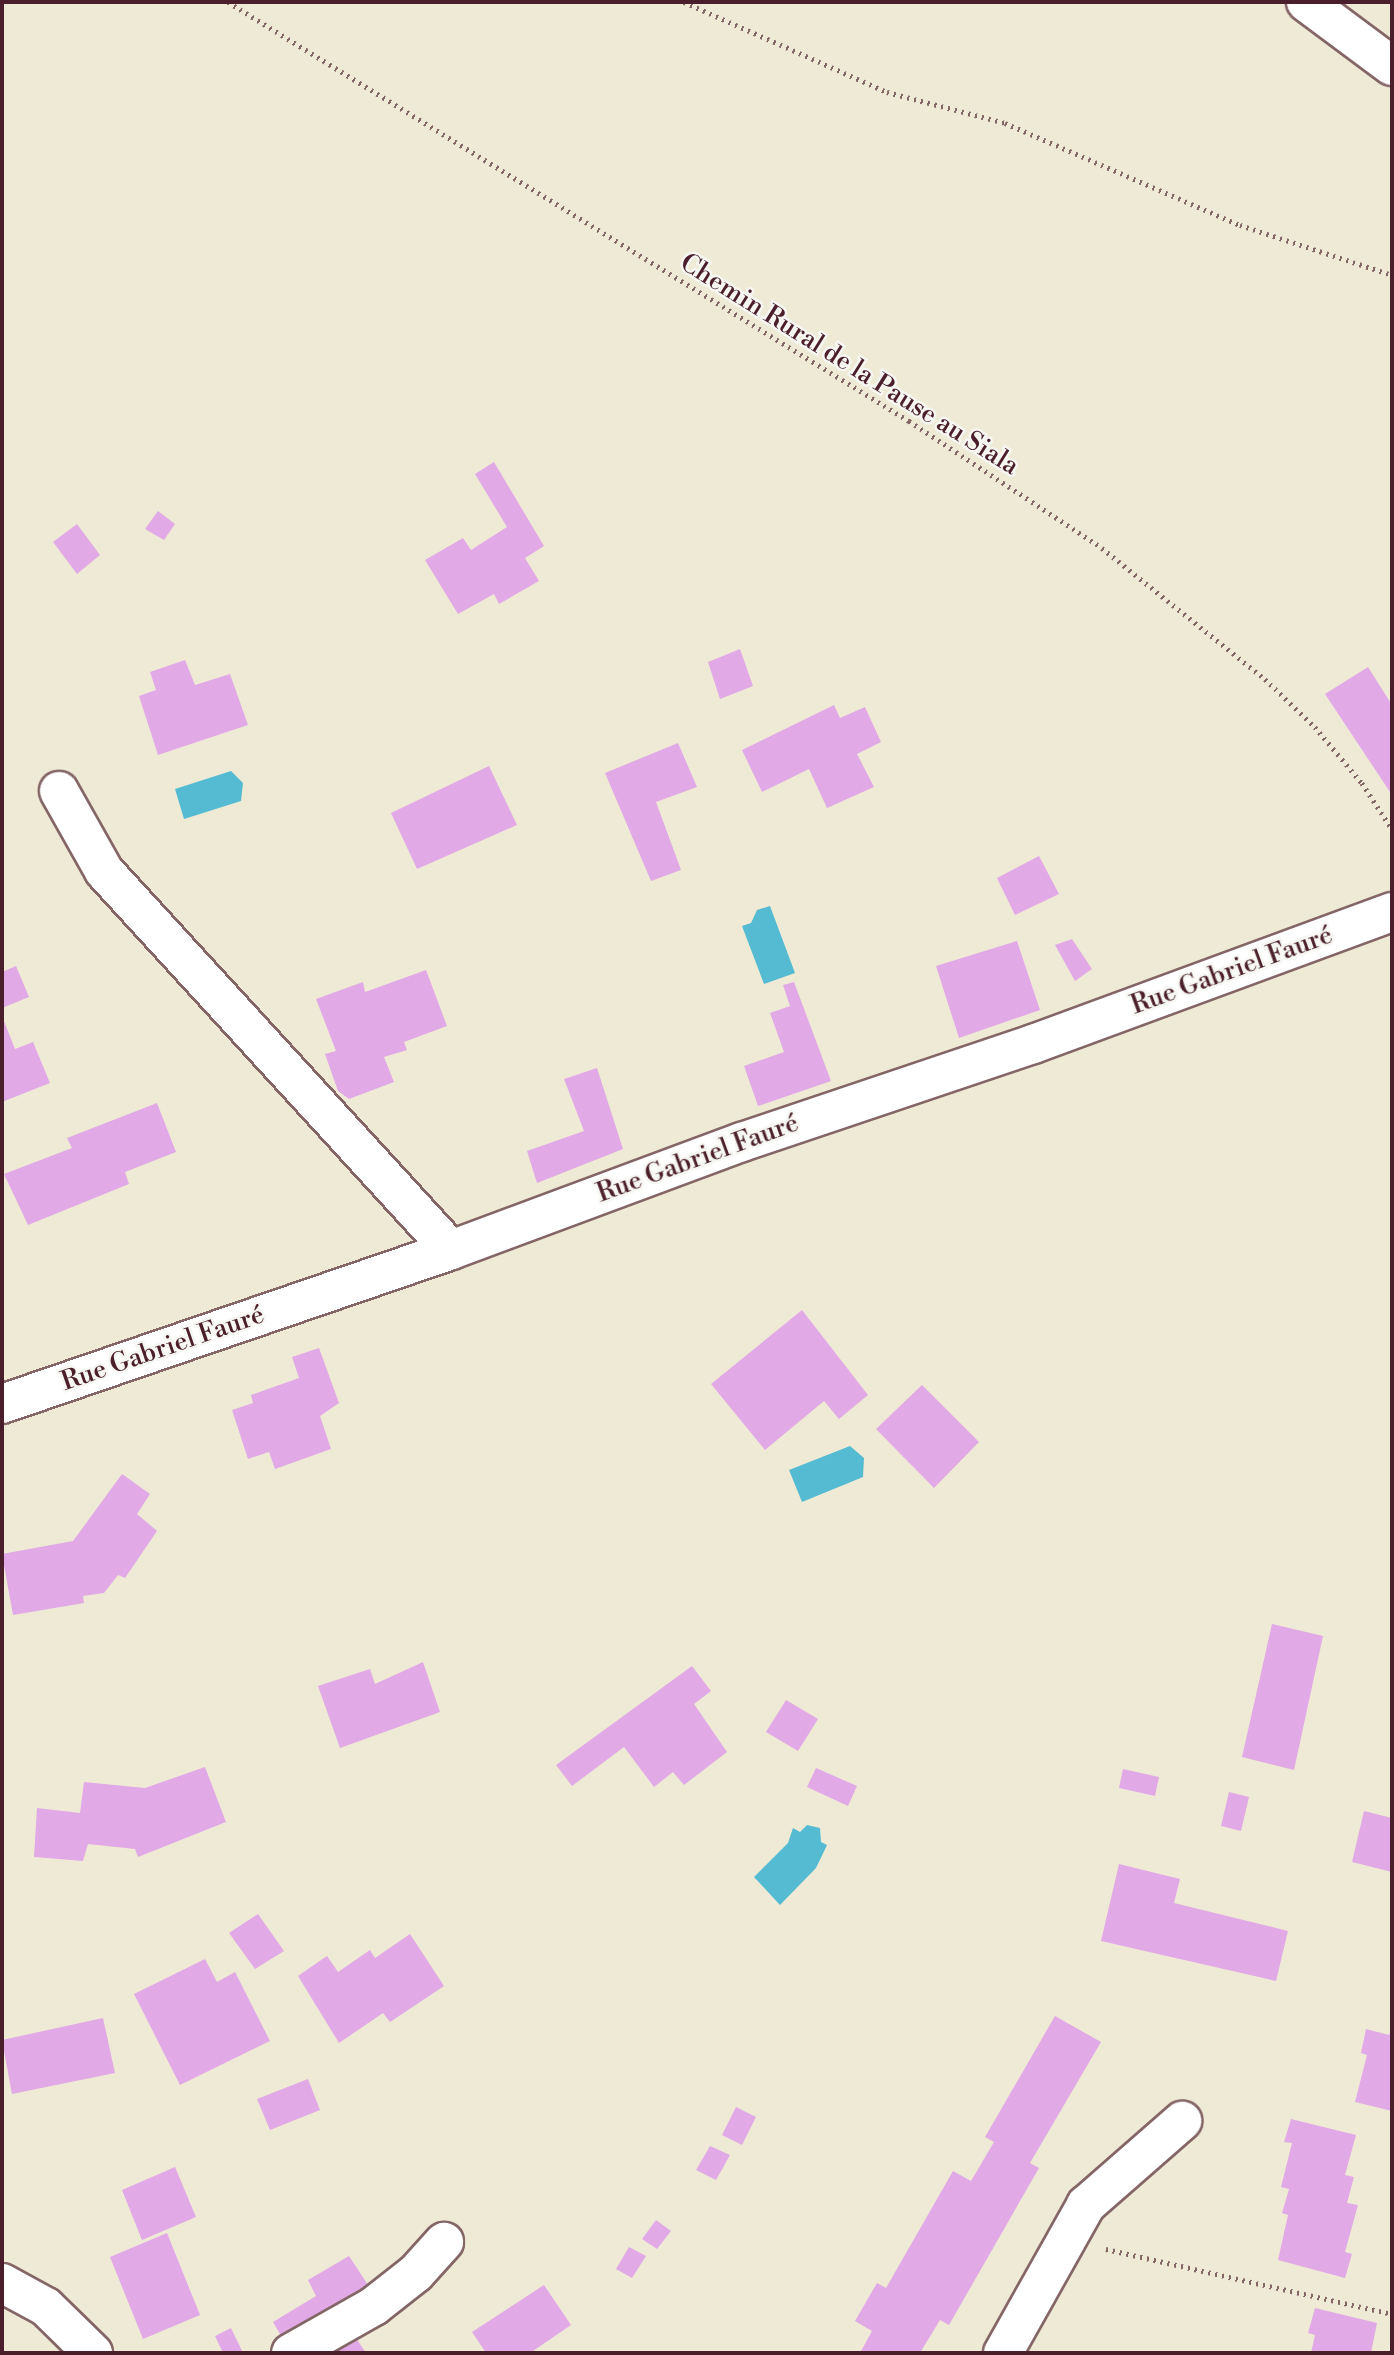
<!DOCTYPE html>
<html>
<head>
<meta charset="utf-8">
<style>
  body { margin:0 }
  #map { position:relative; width:1394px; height:2355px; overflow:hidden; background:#efead6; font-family:"Libre Bodoni",serif }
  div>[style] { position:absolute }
  .water>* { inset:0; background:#54bbd2 }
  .building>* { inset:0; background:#e1a9e6 }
  .path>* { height:4.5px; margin-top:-2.25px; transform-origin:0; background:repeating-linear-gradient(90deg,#846667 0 2px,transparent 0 7px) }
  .roads { filter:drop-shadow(2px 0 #846667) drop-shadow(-2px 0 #846667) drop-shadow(0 2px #846667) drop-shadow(0 -2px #846667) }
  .minor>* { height:38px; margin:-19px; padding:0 19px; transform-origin:19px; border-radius:19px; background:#fff }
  span { translate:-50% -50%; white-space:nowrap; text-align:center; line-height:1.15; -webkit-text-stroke:5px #f6f6f2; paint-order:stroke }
  .street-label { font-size:26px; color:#4a1f2b }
  .frame { position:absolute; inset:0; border:4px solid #4a1f2b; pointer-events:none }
</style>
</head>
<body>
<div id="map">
  <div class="water">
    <i style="clip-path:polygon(231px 771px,243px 783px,241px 801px,184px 819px,175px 789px)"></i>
    <i style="clip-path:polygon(770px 906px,795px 973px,764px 984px,742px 926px,751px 923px,757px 910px)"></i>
    <i style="clip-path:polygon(850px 1446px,864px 1458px,863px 1477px,802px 1502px,789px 1470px)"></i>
    <i style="clip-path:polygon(807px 1825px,820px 1828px,821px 1842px,827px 1845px,816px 1868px,780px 1905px,754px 1877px,788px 1843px,793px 1828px,800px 1832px)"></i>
  </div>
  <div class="building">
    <i style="clip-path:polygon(494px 462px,544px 546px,525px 558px,539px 581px,499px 604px,494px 594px,458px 614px,425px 560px,463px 538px,471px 550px,507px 527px,475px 474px)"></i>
    <i style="clip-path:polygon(158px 511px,175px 524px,164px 540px,145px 529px)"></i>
    <i style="clip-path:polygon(77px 524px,100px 555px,77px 574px,53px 542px)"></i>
    <i style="clip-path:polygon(740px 649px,753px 686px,720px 699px,708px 662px)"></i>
    <i style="clip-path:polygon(185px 660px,195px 685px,230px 674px,248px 725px,158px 755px,139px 696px,156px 690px,150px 672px)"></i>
    <i style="clip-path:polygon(1368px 667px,1392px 705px,1392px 795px,1325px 694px)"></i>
    <i style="clip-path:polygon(834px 705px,840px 718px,865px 707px,881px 742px,857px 754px,874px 787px,827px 808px,809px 769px,762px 792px,742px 750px)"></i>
    <i style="clip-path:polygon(678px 743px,697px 787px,656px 802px,681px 870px,651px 881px,605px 773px)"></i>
    <i style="clip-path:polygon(489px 766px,517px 825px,417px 869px,391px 813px)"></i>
    <i style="clip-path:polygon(1039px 856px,1059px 894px,1015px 915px,997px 878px)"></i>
    <i style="clip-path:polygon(1072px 939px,1092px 969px,1075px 981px,1055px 945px)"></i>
    <i style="clip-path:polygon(1017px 941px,1040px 1010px,959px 1038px,936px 966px)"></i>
    <i style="clip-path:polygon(16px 966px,29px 997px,2px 1008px,2px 972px)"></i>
    <i style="clip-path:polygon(426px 970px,447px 1026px,404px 1042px,407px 1050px,384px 1057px,394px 1082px,349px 1099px,338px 1091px,325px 1054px,336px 1051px,316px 999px,363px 982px,365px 992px)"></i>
    <i style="clip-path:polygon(794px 982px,831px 1081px,758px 1106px,744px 1066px,784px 1052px,770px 1013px,790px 1006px,783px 985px)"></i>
    <i style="clip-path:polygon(2px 1016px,15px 1049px,33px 1042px,50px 1083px,2px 1102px)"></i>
    <i style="clip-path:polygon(597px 1068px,623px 1149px,537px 1183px,527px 1151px,584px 1131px,564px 1079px)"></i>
    <i style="clip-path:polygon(157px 1103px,176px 1152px,125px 1172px,129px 1184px,28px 1225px,4px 1174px,72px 1148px,67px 1138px)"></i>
    <i style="clip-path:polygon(802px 1310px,868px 1395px,839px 1419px,824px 1401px,765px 1450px,711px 1384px)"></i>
    <i style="clip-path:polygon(319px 1348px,339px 1403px,320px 1416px,331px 1449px,275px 1469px,269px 1452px,248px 1459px,232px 1410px,253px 1403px,251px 1395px,299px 1378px,292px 1357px)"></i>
    <i style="clip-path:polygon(922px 1385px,979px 1442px,934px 1488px,876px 1429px)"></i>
    <i style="clip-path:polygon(122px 1474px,150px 1494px,137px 1514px,157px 1531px,125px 1578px,118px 1575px,104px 1593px,83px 1596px,84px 1603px,13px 1615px,2px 1554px,73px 1541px)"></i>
    <i style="clip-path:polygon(1272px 1624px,1323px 1636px,1294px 1770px,1242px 1757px)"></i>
    <i style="clip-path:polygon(423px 1662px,440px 1712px,340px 1748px,318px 1686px,370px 1669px,375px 1684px)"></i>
    <i style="clip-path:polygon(692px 1666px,711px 1691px,694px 1704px,727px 1752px,684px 1785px,673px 1772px,654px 1787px,624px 1747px,572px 1786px,556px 1765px)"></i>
    <i style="clip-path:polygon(786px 1700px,818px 1719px,798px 1751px,766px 1732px)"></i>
    <i style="clip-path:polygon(205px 1767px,226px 1822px,138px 1857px,135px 1849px,88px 1844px,83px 1861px,34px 1857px,37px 1808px,80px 1813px,84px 1782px,145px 1788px)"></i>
    <i style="clip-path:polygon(816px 1768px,857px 1786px,848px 1806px,807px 1787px)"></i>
    <i style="clip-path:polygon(1123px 1769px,1159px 1777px,1155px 1796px,1119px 1788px)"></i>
    <i style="clip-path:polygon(1229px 1792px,1249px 1797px,1241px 1831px,1221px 1826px)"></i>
    <i style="clip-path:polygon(1364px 1811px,1392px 1818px,1392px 1872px,1352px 1862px)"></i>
    <i style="clip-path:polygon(1119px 1864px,1180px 1879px,1174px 1903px,1288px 1931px,1276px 1981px,1101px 1941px)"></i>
    <i style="clip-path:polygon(258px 1914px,284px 1951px,255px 1969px,229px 1933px)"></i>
    <i style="clip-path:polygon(410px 1934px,444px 1986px,390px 2022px,383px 2013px,339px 2043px,298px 1976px,327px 1956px,338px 1972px,370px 1950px,375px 1958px)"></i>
    <i style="clip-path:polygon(205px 1959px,217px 1982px,235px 1972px,270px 2041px,180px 2085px,134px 1994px)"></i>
    <i style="clip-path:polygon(1055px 2016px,1101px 2042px,1030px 2163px,1039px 2168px,949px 2325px,940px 2320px,920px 2353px,860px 2353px,872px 2331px,855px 2321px,877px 2283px,886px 2288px,953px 2171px,971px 2181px,994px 2142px,985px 2137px)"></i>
    <i style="clip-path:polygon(103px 2018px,115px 2073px,12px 2094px,2px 2040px)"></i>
    <i style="clip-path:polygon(1392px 2028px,1392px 2111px,1355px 2102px,1367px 2055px,1361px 2053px,1366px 2029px,1389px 2035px)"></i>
    <i style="clip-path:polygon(308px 2079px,320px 2110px,270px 2130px,257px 2099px)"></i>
    <i style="clip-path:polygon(736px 2107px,756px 2117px,742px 2145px,722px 2135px)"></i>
    <i style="clip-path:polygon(1291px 2119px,1356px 2135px,1345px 2175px,1354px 2177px,1347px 2203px,1358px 2205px,1345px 2252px,1352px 2254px,1345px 2278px,1278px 2260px,1288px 2215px,1282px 2213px,1289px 2189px,1281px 2187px,1292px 2143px,1284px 2142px)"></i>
    <i style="clip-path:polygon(710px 2146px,730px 2155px,716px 2180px,696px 2170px)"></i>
    <i style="clip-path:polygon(175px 2167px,196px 2217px,142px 2240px,122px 2190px)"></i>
    <i style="clip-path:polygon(656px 2220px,671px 2231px,657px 2249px,642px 2239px)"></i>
    <i style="clip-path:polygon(167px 2233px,200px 2315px,143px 2339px,110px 2257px)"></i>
    <i style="clip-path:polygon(629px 2247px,646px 2256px,632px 2278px,616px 2269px)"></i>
    <i style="clip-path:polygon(349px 2256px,370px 2288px,284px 2341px,273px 2322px,316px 2296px,308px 2280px)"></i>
    <i style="clip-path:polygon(544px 2285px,571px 2325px,530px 2353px,486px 2353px,472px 2332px)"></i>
    <i style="clip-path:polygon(1315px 2308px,1377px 2323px,1371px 2353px,1311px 2353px,1315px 2335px,1308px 2333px)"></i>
    <i style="clip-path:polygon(231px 2328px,243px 2353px,223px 2353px,215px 2336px)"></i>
    <i style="clip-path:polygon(352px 2332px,366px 2353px,330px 2353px,328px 2350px)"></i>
  </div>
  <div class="path">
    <i style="left:228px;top:2px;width:800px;rotate:31.6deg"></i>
    <i style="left:909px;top:421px;width:231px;rotate:33.3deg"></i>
    <i style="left:1102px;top:548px;width:209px;rotate:38.8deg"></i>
    <i style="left:1265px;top:679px;width:69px;rotate:43.8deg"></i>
    <i style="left:1315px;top:727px;width:73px;rotate:50deg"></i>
    <i style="left:1362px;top:783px;width:55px;rotate:56.9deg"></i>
    <i style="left:684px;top:2px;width:222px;rotate:23.9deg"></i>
    <i style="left:887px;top:92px;width:122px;rotate:14.7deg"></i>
    <i style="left:1005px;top:123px;width:256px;rotate:23.5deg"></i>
    <i style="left:1240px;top:225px;width:160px;rotate:18.2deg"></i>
    <i style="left:1106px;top:2249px;width:293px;rotate:12.8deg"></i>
  </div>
  <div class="roads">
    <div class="minor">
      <i style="left:1306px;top:2px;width:107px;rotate:36.7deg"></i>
      <i style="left:59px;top:791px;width:92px;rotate:60.6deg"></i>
      <i style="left:104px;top:871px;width:514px;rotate:47.52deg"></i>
      <i style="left:2px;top:1404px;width:475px;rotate:-18.9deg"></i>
      <i style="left:451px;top:1250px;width:310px;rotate:-20.4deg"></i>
      <i style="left:742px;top:1142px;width:307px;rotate:-18.6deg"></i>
      <i style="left:1033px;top:1044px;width:382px;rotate:-20.2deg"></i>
      <i style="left:2px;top:2283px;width:50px;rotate:28.6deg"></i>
      <i style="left:46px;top:2307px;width:66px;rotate:44.4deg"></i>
      <i style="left:291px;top:2353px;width:95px;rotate:-29.5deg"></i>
      <i style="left:374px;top:2306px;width:53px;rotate:-38.2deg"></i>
      <i style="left:416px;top:2273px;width:42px;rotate:-47.9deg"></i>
      <i style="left:1003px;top:2353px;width:170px;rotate:-60.7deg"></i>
      <i style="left:1086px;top:2205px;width:128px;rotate:-41.2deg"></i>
    </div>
  </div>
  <div class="street-label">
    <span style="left:849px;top:365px;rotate:32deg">Chemin Rural de la Pause au Siala</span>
    <span style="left:1232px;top:971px;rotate:-20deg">Rue Gabriel Fauré</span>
    <span style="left:698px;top:1159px;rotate:-20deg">Rue Gabriel Fauré</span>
    <span style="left:163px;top:1349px;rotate:-19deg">Rue Gabriel Fauré</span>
  </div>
  <div class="frame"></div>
</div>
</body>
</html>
